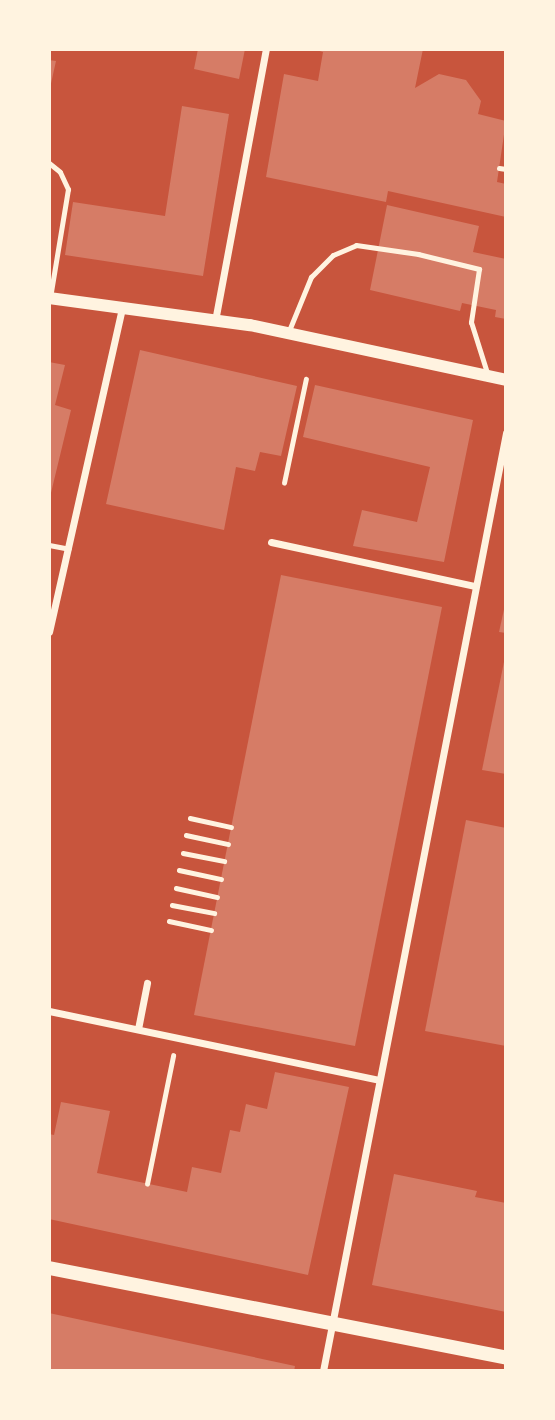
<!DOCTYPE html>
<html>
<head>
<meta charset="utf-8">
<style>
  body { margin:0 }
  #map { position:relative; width:555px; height:1420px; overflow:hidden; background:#c8553d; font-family:Ubuntu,sans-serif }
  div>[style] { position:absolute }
  .building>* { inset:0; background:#d67c66 }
  .path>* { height:4.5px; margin:-2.25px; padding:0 2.25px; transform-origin:2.25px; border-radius:2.25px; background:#fff3e0 }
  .service>* { height:5px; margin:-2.5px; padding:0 2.5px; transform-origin:2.5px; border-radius:2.5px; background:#fff3e0 }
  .minor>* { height:7px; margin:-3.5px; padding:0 3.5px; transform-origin:3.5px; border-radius:3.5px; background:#fff3e0 }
  .tertiary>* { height:12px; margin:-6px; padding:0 6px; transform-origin:6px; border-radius:6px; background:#fff3e0 }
  .secondary>* { height:14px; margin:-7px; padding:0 7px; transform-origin:7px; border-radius:7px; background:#fff3e0 }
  span { translate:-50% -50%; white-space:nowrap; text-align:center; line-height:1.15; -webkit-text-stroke:6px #fff3e0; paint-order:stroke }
  .frame { position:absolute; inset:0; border:51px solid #fff3e0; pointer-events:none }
</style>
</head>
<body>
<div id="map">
  <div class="building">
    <i style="clip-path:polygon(198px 49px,245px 49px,239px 79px,194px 69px)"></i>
    <i style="clip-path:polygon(313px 49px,423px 49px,415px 88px,439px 74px,466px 80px,481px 101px,478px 114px,506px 121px,497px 182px,506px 184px,506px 217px,388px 191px,386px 202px,266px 177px,284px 74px,318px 81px,323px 52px)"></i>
    <i style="clip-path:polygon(49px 60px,56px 61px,50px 88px,49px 88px)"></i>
    <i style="clip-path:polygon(182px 106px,229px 114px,203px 276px,65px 255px,73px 202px,165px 216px)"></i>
    <i style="clip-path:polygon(387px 205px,479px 226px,473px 252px,506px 259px,506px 319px,495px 317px,496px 310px,462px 303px,460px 311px,370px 290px)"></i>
    <i style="clip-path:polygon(140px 350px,297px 386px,281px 456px,260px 452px,255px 471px,236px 467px,224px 530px,106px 504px)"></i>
    <i style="clip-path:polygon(49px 362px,65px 365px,55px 405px,71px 410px,50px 497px)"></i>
    <i style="clip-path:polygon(315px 385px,473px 420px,444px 562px,353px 546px,362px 510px,417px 522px,430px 467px,303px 437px)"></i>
    <i style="clip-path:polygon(281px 575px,442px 607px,355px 1046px,194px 1015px)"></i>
    <i style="clip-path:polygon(505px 605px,506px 606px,506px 633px,499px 632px)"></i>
    <i style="clip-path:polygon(505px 657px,506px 657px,506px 774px,482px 770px)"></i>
    <i style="clip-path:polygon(466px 820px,506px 828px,506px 1046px,425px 1031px)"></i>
    <i style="clip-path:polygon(275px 1072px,349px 1087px,308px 1275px,49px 1219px,49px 1134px,54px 1135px,61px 1102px,110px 1111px,97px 1173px,187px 1192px,192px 1167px,221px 1173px,230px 1130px,240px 1132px,246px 1104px,267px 1109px)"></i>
    <i style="clip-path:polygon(394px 1174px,477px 1191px,475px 1197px,506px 1203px,506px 1312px,372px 1285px)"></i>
    <i style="clip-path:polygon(49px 1313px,295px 1366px,294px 1371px,49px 1371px)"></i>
  </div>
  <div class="path">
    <i style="left:284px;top:483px;width:106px;rotate:-78.1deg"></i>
    <i style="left:190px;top:818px;width:42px;rotate:12.4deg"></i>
    <i style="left:186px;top:835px;width:43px;rotate:12.1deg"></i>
    <i style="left:183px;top:853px;width:42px;rotate:11deg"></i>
    <i style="left:179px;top:870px;width:43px;rotate:12.1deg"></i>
    <i style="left:176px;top:888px;width:42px;rotate:12.4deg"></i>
    <i style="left:172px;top:905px;width:43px;rotate:10.8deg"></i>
    <i style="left:169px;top:921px;width:43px;rotate:12.1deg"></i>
    <i style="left:147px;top:1184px;width:131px;rotate:-78.5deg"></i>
  </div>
  <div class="service">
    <i style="left:49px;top:163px;width:14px;rotate:39deg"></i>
    <i style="left:60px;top:172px;width:19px;rotate:65deg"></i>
    <i style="left:68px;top:189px;width:110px;rotate:99.4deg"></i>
    <i style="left:499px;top:168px;width:7px;rotate:8deg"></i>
    <i style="left:288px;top:333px;width:61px;rotate:-67.7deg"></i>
    <i style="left:311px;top:277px;width:31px;rotate:-45deg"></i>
    <i style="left:333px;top:255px;width:25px;rotate:-23deg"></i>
    <i style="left:356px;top:245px;width:63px;rotate:8.3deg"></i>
    <i style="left:418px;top:254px;width:63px;rotate:13.8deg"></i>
    <i style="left:479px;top:269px;width:54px;rotate:98.6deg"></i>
    <i style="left:471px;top:322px;width:57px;rotate:72.5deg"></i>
    <i style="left:49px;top:545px;width:20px;rotate:11deg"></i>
  </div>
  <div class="minor">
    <i style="left:215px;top:321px;width:277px;rotate:-79.4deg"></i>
    <i style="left:271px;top:542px;width:209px;rotate:12.2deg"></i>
    <i style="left:49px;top:632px;width:332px;rotate:-77.3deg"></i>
    <i style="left:49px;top:1011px;width:337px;rotate:11.8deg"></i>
    <i style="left:138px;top:1029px;width:47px;rotate:-78.9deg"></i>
    <i style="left:323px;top:1371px;width:956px;rotate:-78.96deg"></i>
  </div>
  <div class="tertiary">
    <i style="left:49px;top:298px;width:203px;rotate:7.7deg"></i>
    <i style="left:250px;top:325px;width:262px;rotate:12.1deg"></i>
  </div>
  <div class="secondary">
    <i style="left:49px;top:1268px;width:466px;rotate:11.1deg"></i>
  </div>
  <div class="frame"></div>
</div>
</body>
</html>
